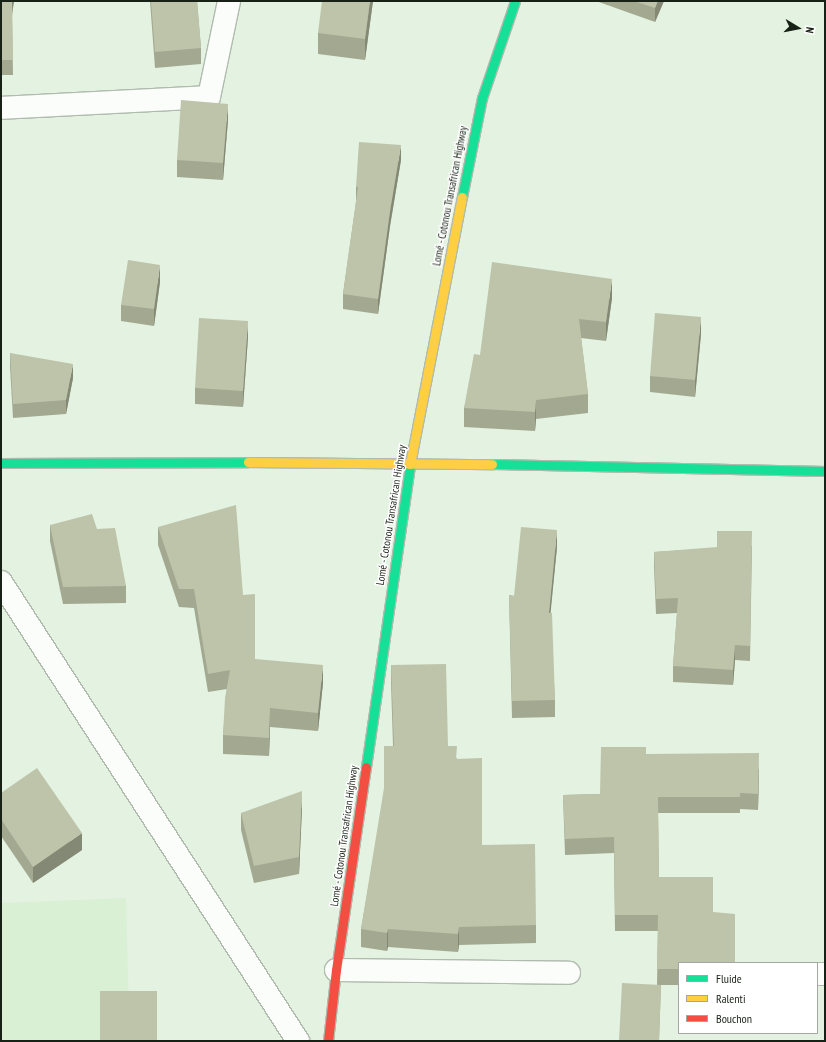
<!DOCTYPE html>
<html>
<head>
<meta charset="utf-8">
<style>
  body { margin:0 }
  #map { position:relative; width:826px; height:1042px; overflow:hidden; background:#e4f2e1; font-family:"PT Sans Narrow",sans-serif }
  div>[style] { position:absolute }
  .built>* { inset:0; background:#d9f0d5 }
  .roads { filter:drop-shadow(1px 0 #b0bbae) drop-shadow(-1px 0 #b0bbae) drop-shadow(0 1px #b0bbae) drop-shadow(0 -1px #b0bbae) }
  .street>* { height:22px; margin:-11px; padding:0 11px; transform-origin:11px; border-radius:11px; background:#fbfdfa }
  .fast>* { height:9px; margin:-4.5px; padding:0 4.5px; transform-origin:4.5px; border-radius:4.5px; background:#16e098 }
  .slow>* { height:9px; margin:-4.5px; padding:0 4.5px; transform-origin:4.5px; border-radius:4.5px; background:#ffcf43 }
  .jam>* { height:9px; margin:-4.5px; padding:0 4.5px; transform-origin:4.5px; border-radius:4.5px; background:#f24e42 }
  .wall>* { inset:0; background:#a3a991 }
  .shaded-wall>* { inset:0; background:#848976 }
  .building>* { inset:0; background:#bdc4a9 }
  span { translate:-50% -50%; white-space:nowrap; text-align:center; line-height:1.15; -webkit-text-stroke:3px #fff; paint-order:stroke }
  .street-label { font-size:11px; color:#182116 }
  .frame { position:absolute; inset:0; border:2px solid #182116; pointer-events:none }
  .legend { position:absolute; left:678px; top:962px; width:140px; height:72px; box-sizing:border-box; background:#fff; border:1px solid #a3a6a2; margin:0; padding:5px 7px; list-style:none; font-size:12px; color:#182116 }
  .legend li { display:flex; align-items:center; gap:8px; height:20px }
  .legend b { width:20px; border:1px solid #a3a6a2 }
  .north { position:absolute; left:778px; top:8px; width:40px; height:40px; -webkit-text-stroke:3px #fff; paint-order:stroke; rotate:100deg; font-size:11px; font-weight:700; line-height:16px; text-align:center; color:#182116 }
  .north::after { content:''; display:block; margin:auto; width:14px; height:18px; background:#182116; clip-path:polygon(50% 0,100% 100%,50% 72%,0 100%) }
</style>
</head>
<body>
<div id="map">
  <div class="built">
    <i style="clip-path:polygon(126px 898px,129px 1014px,100px 1041px,1px 1041px,1px 903px)"></i>
  </div>
  <div class="roads">
    <div class="street">
      <i style="left:1px;top:108px;width:208px;rotate:-3deg"></i>
      <i style="left:209px;top:97px;width:98px;rotate:-78.2deg"></i>
      <i style="left:1px;top:582px;width:547px;rotate:57.09deg"></i>
      <i style="left:336px;top:970px;width:233px;rotate:0.7deg"></i>
      <i style="left:817px;top:974px;width:8px"></i>
    </div>
    <div class="fast">
      <i style="left:462px;top:197px;width:101px;rotate:-78.6deg"></i>
      <i style="left:482px;top:98px;width:102px;rotate:-71.2deg"></i>
      <i style="left:1px;top:463px;width:247px;rotate:-0.2deg"></i>
      <i style="left:492px;top:464px;width:333px;rotate:1.2deg"></i>
      <i style="left:366px;top:767px;width:306px;rotate:-81.7deg"></i>
    </div>
    <div class="slow">
      <i style="left:248px;top:462px;width:244px;rotate:0.5deg"></i>
      <i style="left:410px;top:464px;width:272px;rotate:-79deg"></i>
    </div>
    <div class="jam">
      <i style="left:328px;top:1041px;width:71px;rotate:-83.6deg"></i>
      <i style="left:336px;top:970px;width:205px;rotate:-81.6deg"></i>
    </div>
  </div>
  <div class="wall">
    <i style="clip-path:polygon(1px 1px,14px 1px,12px 16px,13px 75px,1px 75px)"></i>
    <i style="clip-path:polygon(150px 1px,197px 1px,201px 48px,201px 64px,155px 68px)"></i>
    <i style="clip-path:polygon(373px 1px,365px 60px,318px 54px,318px 33px)"></i>
    <i style="clip-path:polygon(596px 1px,664px 1px,655px 22px)"></i>
    <i style="clip-path:polygon(228px 120px,223px 180px,177px 177px,177px 160px)"></i>
    <i style="clip-path:polygon(401px 160px,390px 226px,378px 314px,343px 309px,343px 294px,356px 202px,356px 187px)"></i>
    <i style="clip-path:polygon(160px 282px,154px 326px,121px 321px,121px 305px)"></i>
    <i style="clip-path:polygon(612px 298px,606px 341px,581px 338px,588px 394px,588px 413px,536px 419px,535px 431px,464px 427px,464px 408px,480px 355px)"></i>
    <i style="clip-path:polygon(701px 334px,695px 397px,650px 392px,650px 376px)"></i>
    <i style="clip-path:polygon(248px 337px,243px 407px,195px 404px,195px 388px)"></i>
    <i style="clip-path:polygon(10px 353px,73px 378px,66px 414px,13px 418px,10px 367px)"></i>
    <i style="clip-path:polygon(50px 525px,97px 529px,126px 586px,126px 603px,63px 604px,50px 541px)"></i>
    <i style="clip-path:polygon(158px 527px,243px 595px,255px 659px,323px 683px,318px 731px,270px 727px,269px 756px,223px 754px,223px 735px,227px 689px,208px 692px,194px 608px,179px 607px,158px 545px)"></i>
    <i style="clip-path:polygon(752px 546px,750px 661px,735px 660px,733px 685px,673px 682px,673px 666px,677px 613px,656px 614px,654px 567px,654px 552px)"></i>
    <i style="clip-path:polygon(557px 547px,550px 613px,555px 700px,555px 717px,512px 718px,509px 595px,514px 596px)"></i>
    <i style="clip-path:polygon(391px 665px,448px 746px,457px 759px,482px 845px,536px 925px,536px 943px,459px 945px,458px 952px,388px 947px,387px 951px,361px 947px,361px 929px,393px 746px,391px 683px)"></i>
    <i style="clip-path:polygon(646px 754px,759px 769px,758px 810px,740px 809px,740px 813px,658px 813px,659px 877px,679px 963px,679px 985px,661px 985px,659px 1041px,619px 1041px,657px 985px,658px 931px,615px 931px,614px 853px,565px 855px,563px 795px,600px 794px)"></i>
    <i style="clip-path:polygon(1px 793px,82px 850px,33px 883px,1px 836px)"></i>
    <i style="clip-path:polygon(302px 808px,299px 874px,254px 883px,241px 830px,241px 813px)"></i>
  </div>
  <div class="shaded-wall">
    <i style="clip-path:polygon(12px 1px,14px 1px,11px 19px,11px 4px)"></i>
    <i style="clip-path:polygon(370px 1px,373px 1px,365px 60px,365px 39px)"></i>
    <i style="clip-path:polygon(658px 1px,664px 1px,655px 22px,655px 8px)"></i>
    <i style="clip-path:polygon(228px 104px,228px 120px,223px 180px,223px 163px)"></i>
    <i style="clip-path:polygon(401px 145px,401px 160px,390px 226px,378px 314px,378px 299px,390px 211px)"></i>
    <i style="clip-path:polygon(160px 265px,160px 282px,154px 326px,154px 309px)"></i>
    <i style="clip-path:polygon(612px 279px,612px 298px,606px 341px,606px 322px)"></i>
    <i style="clip-path:polygon(701px 317px,701px 334px,695px 397px,695px 380px)"></i>
    <i style="clip-path:polygon(248px 321px,248px 337px,243px 407px,243px 391px)"></i>
    <i style="clip-path:polygon(73px 364px,73px 378px,66px 414px,66px 400px)"></i>
    <i style="clip-path:polygon(536px 400px,536px 419px,535px 431px,535px 412px)"></i>
    <i style="clip-path:polygon(557px 530px,557px 547px,549px 629px,549px 613px)"></i>
    <i style="clip-path:polygon(735px 645px,735px 660px,733px 685px,733px 670px)"></i>
    <i style="clip-path:polygon(323px 665px,323px 683px,318px 731px,318px 713px)"></i>
    <i style="clip-path:polygon(270px 708px,270px 727px,269px 756px,269px 738px)"></i>
    <i style="clip-path:polygon(759px 753px,759px 769px,758px 810px,758px 794px)"></i>
    <i style="clip-path:polygon(302px 791px,302px 808px,299px 874px,299px 857px)"></i>
    <i style="clip-path:polygon(82px 833px,82px 850px,33px 883px,33px 867px)"></i>
    <i style="clip-path:polygon(459px 927px,459px 945px,458px 952px,458px 934px)"></i>
    <i style="clip-path:polygon(388px 929px,388px 947px,387px 951px,387px 933px)"></i>
  </div>
  <div class="building">
    <i style="clip-path:polygon(1px 1px,12px 1px,13px 60px,1px 60px)"></i>
    <i style="clip-path:polygon(151px 1px,197px 1px,201px 48px,155px 52px)"></i>
    <i style="clip-path:polygon(322px 1px,370px 1px,365px 39px,318px 33px)"></i>
    <i style="clip-path:polygon(634px 1px,658px 1px,655px 8px)"></i>
    <i style="clip-path:polygon(181px 100px,228px 104px,223px 163px,177px 160px)"></i>
    <i style="clip-path:polygon(359px 142px,401px 145px,390px 211px,378px 299px,343px 294px,358px 187px,356px 187px)"></i>
    <i style="clip-path:polygon(128px 260px,160px 265px,154px 309px,121px 305px)"></i>
    <i style="clip-path:polygon(492px 262px,612px 279px,606px 322px,579px 319px,588px 394px,536px 400px,535px 412px,464px 408px,474px 354px,480px 355px)"></i>
    <i style="clip-path:polygon(655px 313px,701px 317px,695px 380px,650px 376px)"></i>
    <i style="clip-path:polygon(199px 318px,248px 321px,243px 391px,195px 388px)"></i>
    <i style="clip-path:polygon(10px 353px,73px 364px,66px 400px,13px 404px)"></i>
    <i style="clip-path:polygon(236px 505px,243px 595px,255px 594px,255px 659px,323px 665px,318px 713px,270px 708px,269px 738px,223px 735px,225px 698px,230px 670px,208px 674px,194px 589px,179px 589px,158px 527px)"></i>
    <i style="clip-path:polygon(92px 514px,97px 529px,115px 528px,126px 586px,63px 587px,50px 525px)"></i>
    <i style="clip-path:polygon(521px 527px,557px 530px,549px 613px,552px 613px,555px 700px,512px 701px,509px 595px,514px 596px)"></i>
    <i style="clip-path:polygon(717px 531px,752px 531px,750px 646px,735px 645px,733px 670px,673px 666px,678px 598px,656px 599px,654px 552px,717px 547px)"></i>
    <i style="clip-path:polygon(446px 664px,448px 746px,457px 746px,456px 759px,482px 758px,482px 845px,535px 844px,536px 925px,459px 927px,458px 934px,388px 929px,387px 933px,361px 929px,384px 788px,384px 746px,394px 746px,391px 665px)"></i>
    <i style="clip-path:polygon(601px 747px,646px 747px,646px 754px,759px 753px,758px 794px,740px 793px,740px 797px,658px 797px,659px 877px,713px 877px,713px 912px,735px 914px,735px 963px,679px 963px,679px 969px,657px 969px,658px 915px,615px 915px,614px 837px,565px 839px,563px 795px,600px 794px)"></i>
    <i style="clip-path:polygon(37px 768px,82px 833px,33px 867px,1px 819px,1px 793px)"></i>
    <i style="clip-path:polygon(302px 791px,299px 857px,254px 866px,241px 813px)"></i>
    <i style="clip-path:polygon(622px 983px,661px 985px,659px 1041px,619px 1041px)"></i>
    <i style="clip-path:polygon(100px 991px,157px 991px,157px 1041px,100px 1041px)"></i>
  </div>
  <div class="street-label">
    <span style="left:450px;top:196px;rotate:-79deg">Lomé - Cotonou Transafrican Highway</span>
    <span style="left:391px;top:515px;rotate:-81deg">Lomé - Cotonou Transafrican Highway</span>
    <span style="left:344px;top:836px;rotate:-82deg">Lomé - Cotonou Transafrican Highway</span>
  </div>
  <div class="frame"></div>
  <ul class="legend">
  <li><b style="height:5px;background:#16e098"></b>Fluide</li>
  <li><b style="height:5px;background:#ffcf43"></b>Ralenti</li>
  <li><b style="height:5px;background:#f24e42"></b>Bouchon</li>
  </ul>
  <div class="north">N</div>
</div>
</body>
</html>
